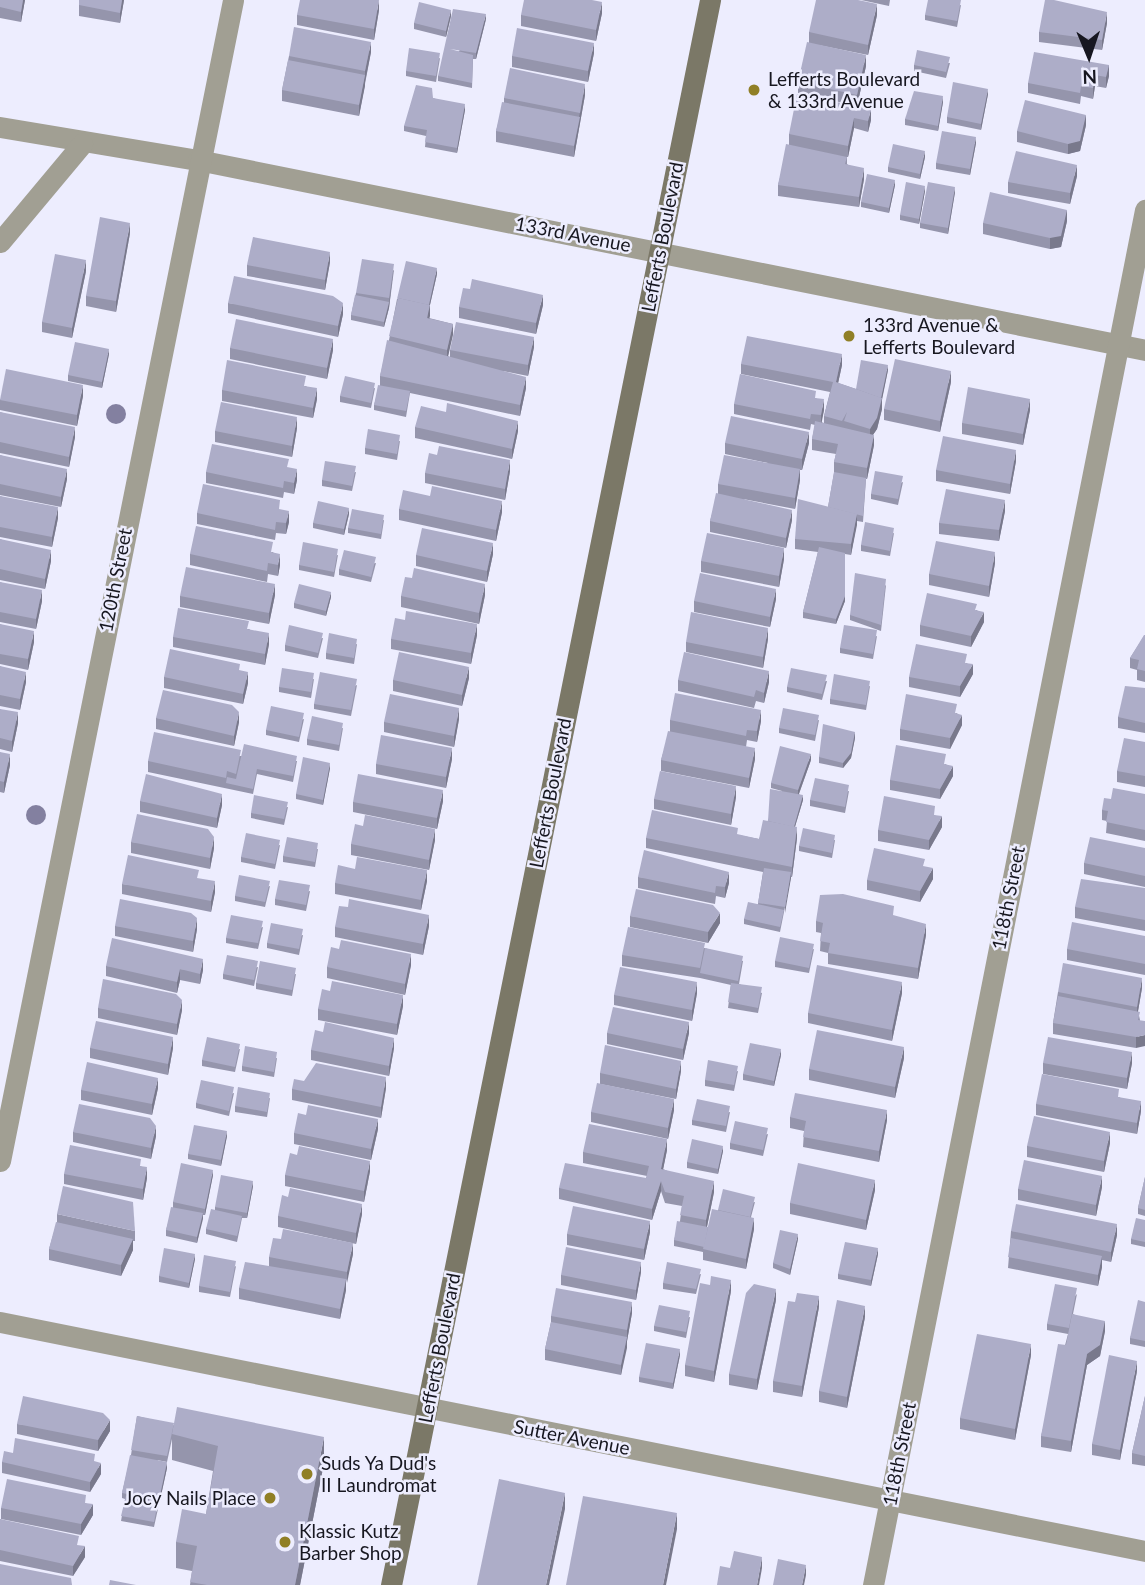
<!DOCTYPE html>
<html>
<head>
<meta charset="utf-8">
<style>
  body { margin:0 }
  #map { position:relative; width:1145px; height:1585px; overflow:hidden; background:#ededfe; font-family:Lato,sans-serif }
  div>[style] { position:absolute }
  .street>* { height:21px; margin:-10.5px; padding:0 10.5px; transform-origin:10.5px; border-radius:10.5px; background:#a19f93 }
  .secondary>* { height:21px; margin:-10.5px; padding:0 10.5px; transform-origin:10.5px; border-radius:10.5px; background:#7b7867 }
  .trees>* { width:20px; height:20px; margin:-10px; border-radius:50%; background:#8380a0 }
  .wall>* { inset:0; background:#9595ac }
  .shaded-wall>* { inset:0; background:#79798c }
  .building>* { inset:0; background:#adadc8 }
  .dots>* { width:19px; height:19px; translate:-50% -50%; box-sizing:border-box; border:4px solid #ededfe; border-radius:50% }
  span { translate:-50% -50%; white-space:nowrap; text-align:center; line-height:1.15; -webkit-text-stroke:5px #ededfe; paint-order:stroke }
  .poi-label { font-size:19px; color:#171720 }
  .left { translate:0 -50%; text-align:left }
  .right { translate:-100% -50%; text-align:right }
  .street-label { font-size:19px; color:#171720 }
  .north { position:absolute; left:1054px; top:21px; width:70px; height:70px; -webkit-text-stroke:5px #ededfe; paint-order:stroke; rotate:178deg; font-size:19px; font-weight:700; line-height:28px; text-align:center; color:#171720 }
  .north::after { content:''; display:block; margin:auto; width:24px; height:32px; background:#171720; clip-path:polygon(50% 0,100% 100%,50% 72%,0 100%) }
</style>
</head>
<body>
<div id="map">
  <div class="street">
    <i style="left:0;top:127px;width:201px;rotate:9.5deg"></i>
    <i style="left:198px;top:160px;width:966px;rotate:11.34deg"></i>
    <i style="left:0;top:242px;width:128px;rotate:-50.1deg"></i>
    <i style="left:0;top:1161px;width:1184px;rotate:-78.65deg"></i>
    <i style="left:0;top:1322px;width:1168px;rotate:11.31deg"></i>
    <i style="left:873px;top:1585px;width:1402px;rotate:-78.81deg"></i>
  </div>
  <div class="secondary">
    <i style="left:391px;top:1585px;width:1617px;rotate:-78.62deg"></i>
  </div>
  <div class="trees">
    <i style="left:116px;top:414px"></i>
    <i style="left:36px;top:815px"></i>
  </div>
  <div class="wall">
    <i style="clip-path:polygon(0 0,25px 0,21px 22px,0 18px)"></i>
    <i style="clip-path:polygon(79px 0,124px 0,120px 23px,79px 16px)"></i>
    <i style="clip-path:polygon(861px 0,890px 0,889px 6px)"></i>
    <i style="clip-path:polygon(961px 5px,957px 27px,925px 20px,925px 15px)"></i>
    <i style="clip-path:polygon(379px 10px,374px 40px,297px 25px,297px 15px)"></i>
    <i style="clip-path:polygon(602px 13px,596px 41px,521px 26px,521px 15px)"></i>
    <i style="clip-path:polygon(877px 15px,868px 55px,818px 45px,866px 66px,857px 106px,871px 120px,868px 132px,854px 128px,848px 157px,847px 157px,847px 164px,864px 179px,859px 207px,778px 196px,778px 185px,789px 145px,789px 134px,853px 105px,798px 93px,798px 82px,809px 43px,809px 32px)"></i>
    <i style="clip-path:polygon(451px 16px,446px 37px,414px 29px,414px 23px)"></i>
    <i style="clip-path:polygon(486px 19px,476px 59px,473px 59px,472px 88px,438px 81px,438px 76px)"></i>
    <i style="clip-path:polygon(1107px 23px,1102px 50px,1039px 42px,1039px 32px)"></i>
    <i style="clip-path:polygon(371px 52px,359px 116px,282px 101px,282px 90px,289px 56px)"></i>
    <i style="clip-path:polygon(594px 53px,588px 82px,512px 67px,512px 56px)"></i>
    <i style="clip-path:polygon(440px 58px,436px 82px,406px 76px,406px 71px)"></i>
    <i style="clip-path:polygon(950px 63px,946px 78px,914px 71px,914px 65px)"></i>
    <i style="clip-path:polygon(1109px 65px,1109px 76px,1106px 88px,1095px 86px,1093px 99px,1081px 96px,1080px 104px,1028px 93px,1028px 83px)"></i>
    <i style="clip-path:polygon(988px 94px,981px 130px,947px 123px,947px 117px)"></i>
    <i style="clip-path:polygon(585px 95px,574px 157px,496px 142px,496px 131px,504px 102px,504px 98px)"></i>
    <i style="clip-path:polygon(433px 98px,465px 110px,457px 153px,425px 147px,426px 136px,404px 131px,404px 126px)"></i>
    <i style="clip-path:polygon(943px 102px,938px 131px,905px 125px,905px 119px)"></i>
    <i style="clip-path:polygon(1086px 125px,1080px 151px,1068px 154px,1017px 142px,1017px 131px)"></i>
    <i style="clip-path:polygon(976px 143px,970px 175px,936px 169px,936px 163px)"></i>
    <i style="clip-path:polygon(925px 157px,920px 179px,888px 172px,888px 167px)"></i>
    <i style="clip-path:polygon(1077px 176px,1070px 204px,1008px 193px,1008px 182px)"></i>
    <i style="clip-path:polygon(895px 185px,889px 213px,861px 207px,861px 202px)"></i>
    <i style="clip-path:polygon(925px 191px,919px 224px,900px 220px,900px 215px)"></i>
    <i style="clip-path:polygon(955px 192px,948px 234px,920px 228px,920px 223px)"></i>
    <i style="clip-path:polygon(1067px 221px,1061px 247px,1050px 249px,983px 234px,983px 223px)"></i>
    <i style="clip-path:polygon(130px 233px,116px 312px,86px 306px,86px 296px)"></i>
    <i style="clip-path:polygon(330px 262px,325px 290px,247px 276px,247px 265px)"></i>
    <i style="clip-path:polygon(394px 270px,389px 308px,384px 327px,351px 320px,351px 315px,356px 293px)"></i>
    <i style="clip-path:polygon(86px 271px,72px 338px,42px 332px,42px 322px)"></i>
    <i style="clip-path:polygon(437px 274px,430px 305px,429px 318px,453px 324px,448px 356px,450px 357px,450px 350px,534px 347px,528px 376px,503px 371px,526px 388px,520px 416px,410px 393px,406px 417px,374px 410px,374px 405px,380px 385px,380px 376px,389px 340px,397px 299px)"></i>
    <i style="clip-path:polygon(228px 303px,343px 314px,338px 337px,228px 313px)"></i>
    <i style="clip-path:polygon(543px 305px,536px 334px,459px 318px,459px 307px)"></i>
    <i style="clip-path:polygon(230px 348px,333px 350px,327px 379px,230px 359px)"></i>
    <i style="clip-path:polygon(109px 354px,102px 388px,68px 381px,68px 375px)"></i>
    <i style="clip-path:polygon(741px 364px,842px 365px,838px 383px,856px 389px,888px 370px,882px 398px,882px 409px,877px 429px,873px 435px,874px 445px,867px 479px,866px 479px,863px 522px,857px 521px,851px 555px,845px 554px,845px 601px,836px 624px,803px 618px,803px 612px,818px 552px,795px 549px,795px 539px,828px 507px,834px 473px,834px 462px,836px 454px,812px 450px,812px 439px,815px 425px,811px 424px,810px 430px,734px 414px,734px 404px,816px 398px,824px 410px,821px 422px,824px 423px,824px 416px,830px 392px,741px 374px)"></i>
    <i style="clip-path:polygon(951px 382px,940px 432px,884px 420px,884px 409px)"></i>
    <i style="clip-path:polygon(306px 386px,317px 399px,313px 418px,222px 401px,222px 390px)"></i>
    <i style="clip-path:polygon(375px 388px,371px 408px,340px 402px,340px 396px)"></i>
    <i style="clip-path:polygon(83px 396px,77px 426px,0 410px,0 399px)"></i>
    <i style="clip-path:polygon(1030px 410px,1023px 445px,962px 434px,962px 423px)"></i>
    <i style="clip-path:polygon(0 412px,75px 437px,69px 467px,0 453px)"></i>
    <i style="clip-path:polygon(415px 427px,518px 431px,512px 459px,415px 438px)"></i>
    <i style="clip-path:polygon(297px 428px,292px 457px,215px 442px,215px 431px)"></i>
    <i style="clip-path:polygon(400px 441px,397px 460px,365px 454px,365px 448px)"></i>
    <i style="clip-path:polygon(725px 443px,809px 443px,802px 470px,800px 470px,800px 480px,795px 509px,743px 499px,792px 520px,786px 548px,710px 532px,710px 521px,718px 494px,718px 484px,768px 463px,725px 454px)"></i>
    <i style="clip-path:polygon(0 455px,67px 479px,61px 507px,0 495px)"></i>
    <i style="clip-path:polygon(1016px 461px,1010px 494px,936px 481px,936px 470px)"></i>
    <i style="clip-path:polygon(289px 468px,297px 480px,294px 494px,284px 492px,283px 498px,206px 483px,206px 472px)"></i>
    <i style="clip-path:polygon(510px 471px,505px 500px,425px 483px,425px 473px)"></i>
    <i style="clip-path:polygon(356px 472px,352px 491px,322px 486px,322px 480px)"></i>
    <i style="clip-path:polygon(903px 482px,898px 505px,871px 499px,871px 494px)"></i>
    <i style="clip-path:polygon(0 496px,58px 518px,52px 547px,0 537px)"></i>
    <i style="clip-path:polygon(399px 509px,502px 512px,496px 541px,399px 520px)"></i>
    <i style="clip-path:polygon(280px 510px,289px 522px,286px 534px,276px 533px,275px 540px,197px 524px,197px 513px)"></i>
    <i style="clip-path:polygon(1005px 511px,999px 541px,939px 534px,939px 523px)"></i>
    <i style="clip-path:polygon(349px 514px,344px 535px,313px 528px,313px 523px)"></i>
    <i style="clip-path:polygon(384px 520px,381px 539px,348px 533px,348px 528px)"></i>
    <i style="clip-path:polygon(894px 533px,890px 556px,861px 551px,861px 545px)"></i>
    <i style="clip-path:polygon(0 539px,51px 561px,45px 589px,0 580px)"></i>
    <i style="clip-path:polygon(273px 552px,280px 565px,278px 576px,268px 574px,267px 582px,190px 565px,190px 554px)"></i>
    <i style="clip-path:polygon(493px 554px,487px 582px,416px 566px,416px 555px)"></i>
    <i style="clip-path:polygon(338px 555px,334px 577px,299px 570px,299px 565px)"></i>
    <i style="clip-path:polygon(784px 559px,779px 587px,701px 572px,701px 561px)"></i>
    <i style="clip-path:polygon(376px 563px,371px 582px,339px 575px,339px 569px)"></i>
    <i style="clip-path:polygon(995px 563px,989px 597px,929px 585px,929px 574px)"></i>
    <i style="clip-path:polygon(0 582px,42px 601px,36px 629px,0 622px)"></i>
    <i style="clip-path:polygon(886px 585px,881px 631px,850px 620px,850px 615px)"></i>
    <i style="clip-path:polygon(275px 595px,269px 624px,180px 607px,180px 596px)"></i>
    <i style="clip-path:polygon(485px 595px,479px 624px,401px 607px,401px 596px)"></i>
    <i style="clip-path:polygon(331px 597px,326px 616px,294px 608px,294px 603px)"></i>
    <i style="clip-path:polygon(776px 599px,770px 627px,694px 612px,694px 601px)"></i>
    <i style="clip-path:polygon(977px 610px,984px 622px,971px 647px,920px 636px,920px 625px)"></i>
    <i style="clip-path:polygon(0 624px,34px 642px,28px 670px,0 664px)"></i>
    <i style="clip-path:polygon(249px 629px,269px 644px,265px 665px,173px 647px,173px 637px)"></i>
    <i style="clip-path:polygon(477px 635px,471px 664px,391px 649px,391px 639px)"></i>
    <i style="clip-path:polygon(1145px 635px,1145px 682px,1137px 680px,1137px 670px,1130px 668px,1130px 658px)"></i>
    <i style="clip-path:polygon(877px 636px,873px 659px,840px 653px,840px 648px)"></i>
    <i style="clip-path:polygon(323px 638px,318px 658px,285px 651px,285px 645px)"></i>
    <i style="clip-path:polygon(768px 639px,763px 668px,686px 652px,686px 642px)"></i>
    <i style="clip-path:polygon(357px 644px,354px 664px,326px 659px,326px 653px)"></i>
    <i style="clip-path:polygon(967px 663px,973px 674px,960px 697px,909px 687px,909px 677px)"></i>
    <i style="clip-path:polygon(0 666px,26px 682px,20px 710px,0 706px)"></i>
    <i style="clip-path:polygon(240px 671px,248px 683px,243px 704px,164px 688px,164px 677px)"></i>
    <i style="clip-path:polygon(469px 678px,462px 706px,393px 691px,393px 680px)"></i>
    <i style="clip-path:polygon(314px 679px,311px 698px,279px 692px,279px 687px)"></i>
    <i style="clip-path:polygon(678px 680px,769px 682px,764px 703px,756px 701px,754px 708px,678px 691px)"></i>
    <i style="clip-path:polygon(827px 681px,822px 700px,787px 692px,787px 687px)"></i>
    <i style="clip-path:polygon(357px 685px,351px 716px,314px 709px,314px 704px)"></i>
    <i style="clip-path:polygon(870px 686px,866px 710px,830px 704px,830px 699px)"></i>
    <i style="clip-path:polygon(1145px 688px,1145px 733px,1118px 728px,1118px 717px)"></i>
    <i style="clip-path:polygon(0 709px,18px 723px,12px 752px,0 749px)"></i>
    <i style="clip-path:polygon(957px 713px,962px 725px,950px 749px,900px 740px,900px 729px)"></i>
    <i style="clip-path:polygon(156px 718px,239px 722px,234px 746px,156px 729px)"></i>
    <i style="clip-path:polygon(304px 719px,299px 742px,266px 735px,266px 730px)"></i>
    <i style="clip-path:polygon(459px 719px,454px 747px,384px 732px,384px 722px)"></i>
    <i style="clip-path:polygon(670px 720px,761px 721px,757px 742px,747px 740px,746px 747px,755px 759px,749px 788px,661px 771px,661px 760px,670px 731px)"></i>
    <i style="clip-path:polygon(819px 720px,815px 741px,779px 733px,779px 728px)"></i>
    <i style="clip-path:polygon(343px 728px,339px 751px,307px 745px,307px 739px)"></i>
    <i style="clip-path:polygon(855px 738px,851px 758px,843px 768px,819px 763px,819px 757px)"></i>
    <i style="clip-path:polygon(1145px 742px,1145px 787px,1117px 782px,1117px 771px)"></i>
    <i style="clip-path:polygon(0 752px,10px 765px,4px 793px,0 792px)"></i>
    <i style="clip-path:polygon(241px 756px,297px 761px,293px 782px,257px 774px,253px 794px,148px 772px,148px 761px)"></i>
    <i style="clip-path:polygon(452px 759px,446px 788px,376px 774px,376px 764px)"></i>
    <i style="clip-path:polygon(811px 760px,799px 794px,803px 800px,795px 827px,797px 838px,792px 877px,791px 877px,780px 932px,744px 924px,744px 919px,758px 904px,763px 872px,646px 848px,646px 838px,738px 835px,759px 839px,782px 791px,771px 788px,771px 783px)"></i>
    <i style="clip-path:polygon(946px 764px,953px 776px,940px 799px,890px 790px,890px 780px)"></i>
    <i style="clip-path:polygon(330px 768px,323px 805px,296px 799px,296px 794px)"></i>
    <i style="clip-path:polygon(849px 791px,845px 813px,810px 806px,810px 800px)"></i>
    <i style="clip-path:polygon(1145px 794px,1145px 841px,1106px 833px,1107px 821px,1102px 820px,1102px 810px,1111px 799px)"></i>
    <i style="clip-path:polygon(736px 797px,731px 825px,654px 809px,654px 799px)"></i>
    <i style="clip-path:polygon(140px 801px,222px 805px,217px 828px,140px 812px)"></i>
    <i style="clip-path:polygon(443px 801px,437px 829px,353px 812px,353px 802px)"></i>
    <i style="clip-path:polygon(288px 807px,284px 825px,251px 818px,251px 813px)"></i>
    <i style="clip-path:polygon(935px 815px,942px 827px,929px 850px,878px 841px,878px 830px)"></i>
    <i style="clip-path:polygon(435px 840px,429px 870px,351px 855px,351px 844px)"></i>
    <i style="clip-path:polygon(835px 840px,832px 858px,799px 851px,799px 846px)"></i>
    <i style="clip-path:polygon(131px 842px,214px 848px,210px 869px,131px 853px)"></i>
    <i style="clip-path:polygon(280px 845px,275px 869px,241px 862px,241px 857px)"></i>
    <i style="clip-path:polygon(1145px 848px,1145px 887px,1084px 874px,1084px 863px)"></i>
    <i style="clip-path:polygon(318px 849px,315px 867px,283px 862px,283px 856px)"></i>
    <i style="clip-path:polygon(925px 867px,933px 879px,920px 902px,867px 890px,867px 880px)"></i>
    <i style="clip-path:polygon(638px 877px,729px 883px,725px 898px,716px 896px,715px 904px,638px 888px)"></i>
    <i style="clip-path:polygon(427px 881px,421px 910px,335px 894px,335px 883px)"></i>
    <i style="clip-path:polygon(122px 884px,215px 892px,211px 912px,122px 894px)"></i>
    <i style="clip-path:polygon(270px 886px,265px 907px,235px 901px,235px 896px)"></i>
    <i style="clip-path:polygon(1145px 888px,1145px 931px,1075px 918px,1075px 907px)"></i>
    <i style="clip-path:polygon(310px 891px,306px 911px,275px 905px,275px 899px)"></i>
    <i style="clip-path:polygon(348px 907px,429px 926px,423px 955px,335px 937px,335px 927px)"></i>
    <i style="clip-path:polygon(630px 916px,720px 923px,708px 943px,630px 927px)"></i>
    <i style="clip-path:polygon(894px 916px,926px 935px,918px 979px,828px 964px,828px 953px,820px 951px,821px 933px,816px 932px,816px 921px)"></i>
    <i style="clip-path:polygon(115px 926px,197px 929px,193px 952px,115px 936px)"></i>
    <i style="clip-path:polygon(263px 927px,258px 949px,226px 943px,226px 938px)"></i>
    <i style="clip-path:polygon(303px 935px,299px 955px,267px 948px,267px 943px)"></i>
    <i style="clip-path:polygon(1145px 936px,1145px 975px,1067px 960px,1067px 949px)"></i>
    <i style="clip-path:polygon(705px 948px,743px 961px,739px 984px,762px 993px,758px 1013px,728px 1008px,731px 985px,700px 978px,622px 966px,622px 955px)"></i>
    <i style="clip-path:polygon(339px 949px,411px 965px,405px 995px,327px 978px,327px 967px)"></i>
    <i style="clip-path:polygon(814px 949px,809px 973px,775px 967px,775px 961px)"></i>
    <i style="clip-path:polygon(106px 966px,203px 970px,200px 984px,180px 980px,177px 993px,106px 976px)"></i>
    <i style="clip-path:polygon(258px 967px,254px 986px,223px 979px,223px 974px)"></i>
    <i style="clip-path:polygon(296px 974px,292px 996px,256px 989px,256px 983px)"></i>
    <i style="clip-path:polygon(1142px 988px,1138px 1011px,1140px 1020px,1136px 1048px,1053px 1034px,1053px 1023px,1058px 992px)"></i>
    <i style="clip-path:polygon(330px 991px,403px 1006px,397px 1035px,318px 1020px,318px 1009px)"></i>
    <i style="clip-path:polygon(697px 993px,692px 1021px,614px 1005px,614px 995px)"></i>
    <i style="clip-path:polygon(902px 993px,892px 1041px,808px 1023px,808px 1013px)"></i>
    <i style="clip-path:polygon(98px 1008px,182px 1010px,177px 1035px,98px 1018px)"></i>
    <i style="clip-path:polygon(607px 1033px,689px 1033px,683px 1060px,607px 1044px)"></i>
    <i style="clip-path:polygon(90px 1048px,173px 1048px,168px 1075px,90px 1058px)"></i>
    <i style="clip-path:polygon(394px 1048px,389px 1076px,311px 1060px,311px 1050px)"></i>
    <i style="clip-path:polygon(240px 1049px,235px 1072px,202px 1066px,202px 1060px)"></i>
    <i style="clip-path:polygon(781px 1055px,774px 1086px,743px 1080px,743px 1074px)"></i>
    <i style="clip-path:polygon(277px 1058px,274px 1077px,242px 1071px,242px 1066px)"></i>
    <i style="clip-path:polygon(904px 1058px,895px 1098px,809px 1080px,809px 1069px)"></i>
    <i style="clip-path:polygon(1043px 1063px,1132px 1063px,1127px 1089px,1043px 1074px)"></i>
    <i style="clip-path:polygon(681px 1071px,676px 1099px,600px 1084px,600px 1073px)"></i>
    <i style="clip-path:polygon(738px 1071px,734px 1091px,705px 1086px,705px 1080px)"></i>
    <i style="clip-path:polygon(304px 1081px,386px 1088px,381px 1118px,292px 1100px,292px 1089px)"></i>
    <i style="clip-path:polygon(158px 1088px,152px 1115px,81px 1100px,81px 1090px)"></i>
    <i style="clip-path:polygon(234px 1093px,229px 1116px,196px 1108px,196px 1103px)"></i>
    <i style="clip-path:polygon(1119px 1097px,1141px 1111px,1137px 1134px,1036px 1115px,1036px 1104px)"></i>
    <i style="clip-path:polygon(270px 1098px,267px 1117px,235px 1112px,235px 1106px)"></i>
    <i style="clip-path:polygon(674px 1110px,668px 1139px,591px 1122px,591px 1112px)"></i>
    <i style="clip-path:polygon(730px 1112px,726px 1132px,692px 1125px,692px 1120px)"></i>
    <i style="clip-path:polygon(790px 1117px,887px 1120px,879px 1162px,803px 1147px,804px 1131px,790px 1128px)"></i>
    <i style="clip-path:polygon(378px 1129px,371px 1160px,294px 1144px,294px 1133px)"></i>
    <i style="clip-path:polygon(73px 1132px,156px 1136px,151px 1159px,73px 1142px)"></i>
    <i style="clip-path:polygon(768px 1134px,763px 1156px,730px 1149px,730px 1143px)"></i>
    <i style="clip-path:polygon(227px 1136px,221px 1166px,188px 1159px,188px 1154px)"></i>
    <i style="clip-path:polygon(1110px 1143px,1104px 1172px,1027px 1157px,1027px 1146px)"></i>
    <i style="clip-path:polygon(667px 1150px,663px 1169px,714px 1192px,707px 1227px,708px 1227px,718px 1210px,755px 1202px,751px 1217px,754px 1229px,746px 1269px,703px 1260px,703px 1252px,674px 1246px,674px 1240px,680px 1221px,682px 1206px,665px 1203px,661px 1191px,652px 1220px,559px 1199px,559px 1188px,646px 1178px,647px 1176px,583px 1163px,583px 1152px)"></i>
    <i style="clip-path:polygon(723px 1151px,718px 1174px,687px 1168px,687px 1162px)"></i>
    <i style="clip-path:polygon(141px 1166px,147px 1178px,143px 1200px,64px 1184px,64px 1174px)"></i>
    <i style="clip-path:polygon(370px 1171px,364px 1202px,285px 1186px,285px 1175px)"></i>
    <i style="clip-path:polygon(213px 1175px,205px 1215px,203px 1215px,197px 1243px,166px 1236px,166px 1230px,173px 1207px,173px 1202px)"></i>
    <i style="clip-path:polygon(1145px 1177px,1145px 1216px,1138px 1214px,1138px 1208px)"></i>
    <i style="clip-path:polygon(253px 1186px,247px 1218px,242px 1218px,237px 1242px,206px 1234px,206px 1229px,215px 1210px,215px 1207px)"></i>
    <i style="clip-path:polygon(1102px 1187px,1096px 1216px,1018px 1200px,1018px 1189px)"></i>
    <i style="clip-path:polygon(875px 1190px,866px 1230px,790px 1214px,790px 1203px)"></i>
    <i style="clip-path:polygon(57px 1214px,135px 1231px,135px 1241px,133px 1241px,133px 1250px,121px 1276px,49px 1260px,49px 1249px,57px 1222px)"></i>
    <i style="clip-path:polygon(362px 1214px,356px 1244px,278px 1227px,278px 1216px)"></i>
    <i style="clip-path:polygon(1145px 1220px,1145px 1247px,1131px 1244px,1131px 1239px)"></i>
    <i style="clip-path:polygon(1011px 1231px,1117px 1235px,1111px 1262px,1102px 1260px,1102px 1267px,1098px 1286px,1008px 1268px)"></i>
    <i style="clip-path:polygon(650px 1232px,644px 1260px,567px 1245px,567px 1234px)"></i>
    <i style="clip-path:polygon(798px 1239px,790px 1275px,773px 1268px,773px 1263px)"></i>
    <i style="clip-path:polygon(353px 1254px,346px 1283px,346px 1290px,340px 1319px,239px 1299px,239px 1288px,269px 1266px,269px 1257px)"></i>
    <i style="clip-path:polygon(878px 1254px,871px 1286px,838px 1279px,838px 1274px)"></i>
    <i style="clip-path:polygon(195px 1259px,189px 1288px,159px 1282px,159px 1276px)"></i>
    <i style="clip-path:polygon(236px 1266px,230px 1297px,199px 1292px,199px 1286px)"></i>
    <i style="clip-path:polygon(641px 1272px,636px 1300px,561px 1285px,561px 1275px)"></i>
    <i style="clip-path:polygon(701px 1274px,696px 1294px,663px 1289px,663px 1283px)"></i>
    <i style="clip-path:polygon(731px 1291px,714px 1382px,685px 1376px,685px 1365px)"></i>
    <i style="clip-path:polygon(1077px 1294px,1073px 1314px,1105px 1331px,1100px 1356px,1087px 1365px,1071px 1452px,1041px 1447px,1041px 1436px,1068px 1334px,1047px 1330px,1047px 1324px)"></i>
    <i style="clip-path:polygon(776px 1300px,757px 1390px,729px 1385px,729px 1374px)"></i>
    <i style="clip-path:polygon(1145px 1302px,1145px 1347px,1130px 1344px,1130px 1338px)"></i>
    <i style="clip-path:polygon(819px 1307px,802px 1397px,773px 1392px,773px 1381px)"></i>
    <i style="clip-path:polygon(632px 1313px,621px 1375px,545px 1360px,545px 1349px,551px 1322px,551px 1316px)"></i>
    <i style="clip-path:polygon(690px 1317px,686px 1338px,654px 1331px,654px 1326px)"></i>
    <i style="clip-path:polygon(865px 1317px,847px 1408px,819px 1402px,819px 1391px)"></i>
    <i style="clip-path:polygon(680px 1355px,673px 1389px,639px 1382px,639px 1377px)"></i>
    <i style="clip-path:polygon(1031px 1355px,1015px 1440px,960px 1429px,960px 1418px)"></i>
    <i style="clip-path:polygon(1137px 1371px,1120px 1460px,1092px 1455px,1092px 1444px)"></i>
    <i style="clip-path:polygon(1145px 1396px,1145px 1466px,1132px 1464px,1132px 1453px)"></i>
    <i style="clip-path:polygon(137px 1416px,324px 1463px,300px 1585px,190px 1585px,192px 1571px,176px 1568px,176px 1542px,206px 1514px,213px 1471px,172px 1460px,172px 1439px,167px 1462px,157px 1460px,167px 1468px,154px 1527px,121px 1521px,125px 1499px,122px 1498px,122px 1493px,131px 1455px)"></i>
    <i style="clip-path:polygon(17px 1424px,110px 1431px,98px 1451px,17px 1434px)"></i>
    <i style="clip-path:polygon(13px 1453px,95px 1462px,101px 1474px,90px 1492px,2px 1473px,2px 1462px)"></i>
    <i style="clip-path:polygon(86px 1503px,93px 1515px,81px 1535px,1px 1519px,1px 1508px)"></i>
    <i style="clip-path:polygon(0 1519px,85px 1557px,73px 1576px,0 1561px)"></i>
  </div>
  <div class="shaded-wall">
    <i style="clip-path:polygon(23px 0,25px 0,21px 22px,21px 12px)"></i>
    <i style="clip-path:polygon(122px 0,124px 0,120px 23px,120px 13px)"></i>
    <i style="clip-path:polygon(379px 0,379px 10px,374px 40px,374px 29px)"></i>
    <i style="clip-path:polygon(602px 2px,602px 13px,596px 41px,596px 30px)"></i>
    <i style="clip-path:polygon(877px 4px,877px 15px,868px 55px,868px 45px)"></i>
    <i style="clip-path:polygon(451px 10px,451px 16px,446px 37px,446px 31px)"></i>
    <i style="clip-path:polygon(1107px 12px,1107px 23px,1102px 50px,1102px 40px)"></i>
    <i style="clip-path:polygon(486px 14px,486px 19px,476px 59px,476px 53px)"></i>
    <i style="clip-path:polygon(371px 42px,371px 52px,365px 82px,365px 71px)"></i>
    <i style="clip-path:polygon(594px 43px,594px 53px,588px 82px,588px 71px)"></i>
    <i style="clip-path:polygon(866px 55px,866px 66px,857px 106px,857px 95px)"></i>
    <i style="clip-path:polygon(1109px 65px,1109px 76px,1106px 88px,1106px 77px)"></i>
    <i style="clip-path:polygon(365px 75px,365px 86px,359px 116px,359px 105px)"></i>
    <i style="clip-path:polygon(1095px 75px,1095px 86px,1093px 99px,1093px 88px)"></i>
    <i style="clip-path:polygon(585px 84px,585px 95px,574px 157px,574px 146px)"></i>
    <i style="clip-path:polygon(988px 89px,988px 94px,981px 130px,981px 124px)"></i>
    <i style="clip-path:polygon(943px 96px,943px 102px,938px 131px,938px 126px)"></i>
    <i style="clip-path:polygon(465px 104px,465px 110px,457px 153px,457px 148px)"></i>
    <i style="clip-path:polygon(871px 109px,871px 120px,868px 132px,868px 121px)"></i>
    <i style="clip-path:polygon(1086px 115px,1086px 125px,1080px 151px,1068px 154px,1068px 144px)"></i>
    <i style="clip-path:polygon(854px 118px,854px 128px,848px 157px,848px 146px)"></i>
    <i style="clip-path:polygon(976px 137px,976px 143px,970px 175px,970px 169px)"></i>
    <i style="clip-path:polygon(925px 151px,925px 157px,920px 179px,920px 174px)"></i>
    <i style="clip-path:polygon(1077px 165px,1077px 176px,1070px 204px,1070px 193px)"></i>
    <i style="clip-path:polygon(864px 168px,864px 179px,859px 207px,859px 197px)"></i>
    <i style="clip-path:polygon(895px 180px,895px 185px,889px 213px,889px 208px)"></i>
    <i style="clip-path:polygon(925px 186px,925px 191px,919px 224px,919px 219px)"></i>
    <i style="clip-path:polygon(955px 187px,955px 192px,948px 234px,948px 228px)"></i>
    <i style="clip-path:polygon(1067px 210px,1067px 221px,1061px 247px,1050px 249px,1050px 238px)"></i>
    <i style="clip-path:polygon(130px 223px,130px 233px,116px 312px,116px 301px)"></i>
    <i style="clip-path:polygon(330px 252px,330px 262px,325px 290px,325px 280px)"></i>
    <i style="clip-path:polygon(86px 260px,86px 271px,72px 338px,72px 328px)"></i>
    <i style="clip-path:polygon(394px 264px,389px 308px,384px 327px,384px 322px,389px 303px)"></i>
    <i style="clip-path:polygon(437px 268px,437px 274px,429px 309px,430px 305px,430px 316px,427px 328px,428px 306px)"></i>
    <i style="clip-path:polygon(543px 295px,543px 305px,536px 334px,536px 323px)"></i>
    <i style="clip-path:polygon(343px 303px,343px 314px,338px 337px,338px 326px)"></i>
    <i style="clip-path:polygon(453px 324px,453px 335px,447px 361px,447px 350px)"></i>
    <i style="clip-path:polygon(534px 337px,534px 347px,528px 376px,528px 365px)"></i>
    <i style="clip-path:polygon(333px 339px,333px 350px,327px 379px,327px 368px)"></i>
    <i style="clip-path:polygon(109px 349px,109px 354px,102px 388px,102px 382px)"></i>
    <i style="clip-path:polygon(842px 354px,842px 365px,836px 393px,836px 382px)"></i>
    <i style="clip-path:polygon(888px 365px,888px 370px,882px 400px,882px 398px,882px 409px,877px 429px,870px 439px,870px 429px,881px 398px)"></i>
    <i style="clip-path:polygon(951px 371px,951px 382px,940px 432px,940px 421px)"></i>
    <i style="clip-path:polygon(526px 377px,526px 388px,520px 416px,520px 405px)"></i>
    <i style="clip-path:polygon(83px 385px,83px 396px,77px 426px,77px 415px)"></i>
    <i style="clip-path:polygon(317px 388px,317px 399px,313px 418px,313px 408px)"></i>
    <i style="clip-path:polygon(824px 399px,824px 410px,821px 426px,821px 415px)"></i>
    <i style="clip-path:polygon(1030px 399px,1030px 410px,1023px 445px,1023px 434px)"></i>
    <i style="clip-path:polygon(297px 417px,297px 428px,292px 457px,292px 446px)"></i>
    <i style="clip-path:polygon(518px 421px,518px 431px,512px 459px,512px 449px)"></i>
    <i style="clip-path:polygon(75px 427px,75px 437px,69px 467px,69px 457px)"></i>
    <i style="clip-path:polygon(809px 432px,809px 443px,802px 470px,802px 459px)"></i>
    <i style="clip-path:polygon(874px 435px,874px 445px,867px 479px,867px 468px)"></i>
    <i style="clip-path:polygon(1016px 450px,1016px 461px,1010px 494px,1010px 484px)"></i>
    <i style="clip-path:polygon(510px 460px,510px 471px,505px 500px,505px 489px)"></i>
    <i style="clip-path:polygon(67px 469px,67px 479px,61px 507px,61px 497px)"></i>
    <i style="clip-path:polygon(297px 469px,297px 480px,294px 494px,294px 483px)"></i>
    <i style="clip-path:polygon(800px 469px,800px 480px,795px 509px,795px 498px)"></i>
    <i style="clip-path:polygon(1005px 500px,1005px 511px,999px 541px,999px 530px)"></i>
    <i style="clip-path:polygon(502px 501px,502px 512px,496px 541px,496px 530px)"></i>
    <i style="clip-path:polygon(58px 507px,58px 518px,52px 547px,52px 537px)"></i>
    <i style="clip-path:polygon(349px 508px,349px 514px,344px 535px,344px 529px)"></i>
    <i style="clip-path:polygon(792px 510px,792px 520px,786px 548px,786px 538px)"></i>
    <i style="clip-path:polygon(289px 511px,289px 522px,286px 534px,286px 523px)"></i>
    <i style="clip-path:polygon(857px 514px,857px 525px,851px 555px,851px 544px)"></i>
    <i style="clip-path:polygon(493px 543px,493px 554px,487px 582px,487px 571px)"></i>
    <i style="clip-path:polygon(784px 548px,784px 559px,779px 587px,779px 576px)"></i>
    <i style="clip-path:polygon(51px 550px,51px 561px,45px 589px,45px 579px)"></i>
    <i style="clip-path:polygon(995px 552px,995px 563px,989px 597px,989px 586px)"></i>
    <i style="clip-path:polygon(280px 554px,280px 565px,278px 576px,278px 565px)"></i>
    <i style="clip-path:polygon(275px 584px,275px 595px,269px 624px,269px 613px)"></i>
    <i style="clip-path:polygon(485px 584px,485px 595px,479px 624px,479px 613px)"></i>
    <i style="clip-path:polygon(776px 589px,776px 599px,770px 627px,770px 617px)"></i>
    <i style="clip-path:polygon(42px 590px,42px 601px,36px 629px,36px 619px)"></i>
    <i style="clip-path:polygon(331px 592px,331px 597px,326px 616px,326px 611px)"></i>
    <i style="clip-path:polygon(845px 596px,845px 601px,836px 624px,836px 619px)"></i>
    <i style="clip-path:polygon(984px 612px,984px 622px,971px 647px,971px 636px)"></i>
    <i style="clip-path:polygon(477px 624px,477px 635px,471px 664px,471px 653px)"></i>
    <i style="clip-path:polygon(768px 628px,768px 639px,763px 668px,763px 657px)"></i>
    <i style="clip-path:polygon(34px 631px,34px 642px,28px 670px,28px 659px)"></i>
    <i style="clip-path:polygon(269px 633px,269px 644px,265px 665px,265px 654px)"></i>
    <i style="clip-path:polygon(973px 664px,973px 674px,960px 697px,960px 686px)"></i>
    <i style="clip-path:polygon(469px 667px,469px 678px,462px 706px,462px 695px)"></i>
    <i style="clip-path:polygon(769px 671px,769px 682px,764px 703px,764px 693px)"></i>
    <i style="clip-path:polygon(26px 672px,26px 682px,20px 710px,20px 699px)"></i>
    <i style="clip-path:polygon(248px 672px,248px 683px,243px 704px,243px 694px)"></i>
    <i style="clip-path:polygon(459px 708px,459px 719px,454px 747px,454px 736px)"></i>
    <i style="clip-path:polygon(761px 710px,761px 721px,757px 742px,757px 731px)"></i>
    <i style="clip-path:polygon(18px 712px,18px 723px,12px 752px,12px 741px)"></i>
    <i style="clip-path:polygon(239px 712px,239px 722px,234px 746px,234px 736px)"></i>
    <i style="clip-path:polygon(962px 715px,962px 725px,950px 749px,950px 738px)"></i>
    <i style="clip-path:polygon(855px 732px,855px 738px,851px 758px,843px 768px,843px 763px)"></i>
    <i style="clip-path:polygon(452px 748px,452px 759px,446px 788px,446px 777px)"></i>
    <i style="clip-path:polygon(755px 748px,755px 759px,749px 788px,749px 778px)"></i>
    <i style="clip-path:polygon(10px 754px,10px 765px,4px 793px,4px 782px)"></i>
    <i style="clip-path:polygon(811px 754px,811px 760px,798px 796px,798px 790px)"></i>
    <i style="clip-path:polygon(330px 763px,330px 768px,323px 805px,323px 800px)"></i>
    <i style="clip-path:polygon(953px 766px,953px 776px,940px 799px,940px 789px)"></i>
    <i style="clip-path:polygon(736px 786px,736px 797px,731px 825px,731px 814px)"></i>
    <i style="clip-path:polygon(443px 790px,443px 801px,437px 829px,437px 818px)"></i>
    <i style="clip-path:polygon(222px 794px,222px 805px,217px 828px,217px 818px)"></i>
    <i style="clip-path:polygon(803px 795px,803px 800px,793px 833px,793px 828px)"></i>
    <i style="clip-path:polygon(942px 816px,942px 827px,929px 850px,929px 840px)"></i>
    <i style="clip-path:polygon(797px 827px,797px 838px,792px 877px,792px 867px)"></i>
    <i style="clip-path:polygon(435px 829px,435px 840px,429px 870px,429px 860px)"></i>
    <i style="clip-path:polygon(214px 837px,214px 848px,210px 869px,210px 858px)"></i>
    <i style="clip-path:polygon(933px 868px,933px 879px,920px 902px,920px 891px)"></i>
    <i style="clip-path:polygon(427px 870px,427px 881px,421px 910px,421px 900px)"></i>
    <i style="clip-path:polygon(729px 872px,729px 883px,725px 898px,725px 887px)"></i>
    <i style="clip-path:polygon(791px 872px,791px 878px,785px 913px,785px 907px)"></i>
    <i style="clip-path:polygon(215px 881px,215px 892px,211px 912px,211px 901px)"></i>
    <i style="clip-path:polygon(720px 913px,720px 923px,708px 943px,708px 932px)"></i>
    <i style="clip-path:polygon(429px 915px,429px 926px,423px 955px,423px 944px)"></i>
    <i style="clip-path:polygon(197px 918px,197px 929px,193px 952px,193px 941px)"></i>
    <i style="clip-path:polygon(926px 924px,926px 935px,918px 979px,918px 968px)"></i>
    <i style="clip-path:polygon(411px 954px,411px 965px,405px 995px,405px 984px)"></i>
    <i style="clip-path:polygon(203px 959px,203px 970px,200px 984px,200px 974px)"></i>
    <i style="clip-path:polygon(180px 969px,180px 980px,177px 993px,177px 982px)"></i>
    <i style="clip-path:polygon(1142px 978px,1142px 988px,1137px 1017px,1137px 1007px)"></i>
    <i style="clip-path:polygon(697px 982px,697px 993px,692px 1021px,692px 1010px)"></i>
    <i style="clip-path:polygon(902px 982px,902px 993px,892px 1041px,892px 1030px)"></i>
    <i style="clip-path:polygon(403px 995px,403px 1006px,397px 1035px,397px 1024px)"></i>
    <i style="clip-path:polygon(182px 1000px,182px 1010px,177px 1035px,177px 1024px)"></i>
    <i style="clip-path:polygon(689px 1022px,689px 1033px,683px 1060px,683px 1049px)"></i>
    <i style="clip-path:polygon(1145px 1035px,1145px 1046px,1136px 1048px,1136px 1037px)"></i>
    <i style="clip-path:polygon(173px 1037px,173px 1048px,168px 1075px,168px 1064px)"></i>
    <i style="clip-path:polygon(394px 1038px,394px 1048px,389px 1076px,389px 1066px)"></i>
    <i style="clip-path:polygon(904px 1047px,904px 1058px,895px 1098px,895px 1087px)"></i>
    <i style="clip-path:polygon(781px 1049px,781px 1055px,774px 1086px,774px 1081px)"></i>
    <i style="clip-path:polygon(1132px 1052px,1132px 1063px,1127px 1089px,1127px 1078px)"></i>
    <i style="clip-path:polygon(681px 1061px,681px 1071px,676px 1099px,676px 1089px)"></i>
    <i style="clip-path:polygon(386px 1077px,386px 1088px,381px 1118px,381px 1107px)"></i>
    <i style="clip-path:polygon(158px 1078px,158px 1088px,152px 1115px,152px 1104px)"></i>
    <i style="clip-path:polygon(674px 1099px,674px 1110px,668px 1139px,668px 1128px)"></i>
    <i style="clip-path:polygon(1141px 1101px,1141px 1111px,1137px 1134px,1137px 1123px)"></i>
    <i style="clip-path:polygon(887px 1110px,887px 1120px,879px 1162px,879px 1151px)"></i>
    <i style="clip-path:polygon(378px 1119px,378px 1129px,371px 1160px,371px 1149px)"></i>
    <i style="clip-path:polygon(156px 1126px,156px 1136px,151px 1159px,151px 1148px)"></i>
    <i style="clip-path:polygon(227px 1131px,227px 1136px,221px 1166px,221px 1160px)"></i>
    <i style="clip-path:polygon(1110px 1132px,1110px 1143px,1104px 1172px,1104px 1161px)"></i>
    <i style="clip-path:polygon(667px 1139px,667px 1150px,661px 1180px,661px 1169px)"></i>
    <i style="clip-path:polygon(723px 1146px,723px 1151px,718px 1174px,718px 1169px)"></i>
    <i style="clip-path:polygon(370px 1161px,370px 1171px,364px 1202px,364px 1191px)"></i>
    <i style="clip-path:polygon(147px 1167px,147px 1178px,143px 1200px,143px 1189px)"></i>
    <i style="clip-path:polygon(213px 1170px,213px 1175px,205px 1215px,205px 1209px)"></i>
    <i style="clip-path:polygon(1102px 1176px,1102px 1187px,1096px 1216px,1096px 1205px)"></i>
    <i style="clip-path:polygon(875px 1180px,875px 1190px,866px 1230px,866px 1220px)"></i>
    <i style="clip-path:polygon(253px 1181px,253px 1186px,247px 1218px,247px 1213px)"></i>
    <i style="clip-path:polygon(661px 1181px,661px 1191px,652px 1220px,652px 1209px)"></i>
    <i style="clip-path:polygon(714px 1181px,714px 1192px,706px 1231px,706px 1220px)"></i>
    <i style="clip-path:polygon(362px 1204px,362px 1214px,356px 1244px,356px 1233px)"></i>
    <i style="clip-path:polygon(203px 1213px,203px 1219px,197px 1243px,197px 1237px)"></i>
    <i style="clip-path:polygon(754px 1218px,754px 1229px,746px 1269px,746px 1259px)"></i>
    <i style="clip-path:polygon(650px 1221px,650px 1232px,644px 1260px,644px 1249px)"></i>
    <i style="clip-path:polygon(1117px 1224px,1117px 1235px,1111px 1262px,1111px 1252px)"></i>
    <i style="clip-path:polygon(798px 1234px,798px 1239px,790px 1275px,790px 1269px)"></i>
    <i style="clip-path:polygon(133px 1239px,133px 1250px,121px 1276px,121px 1265px)"></i>
    <i style="clip-path:polygon(353px 1243px,353px 1254px,347px 1283px,347px 1272px)"></i>
    <i style="clip-path:polygon(878px 1248px,878px 1254px,871px 1286px,871px 1280px)"></i>
    <i style="clip-path:polygon(195px 1254px,195px 1259px,189px 1288px,189px 1283px)"></i>
    <i style="clip-path:polygon(1102px 1256px,1102px 1267px,1098px 1286px,1098px 1275px)"></i>
    <i style="clip-path:polygon(641px 1262px,641px 1272px,636px 1300px,636px 1290px)"></i>
    <i style="clip-path:polygon(346px 1279px,346px 1290px,340px 1319px,340px 1309px)"></i>
    <i style="clip-path:polygon(731px 1280px,731px 1291px,714px 1382px,714px 1371px)"></i>
    <i style="clip-path:polygon(776px 1289px,776px 1300px,757px 1390px,757px 1379px)"></i>
    <i style="clip-path:polygon(819px 1296px,819px 1307px,802px 1397px,802px 1386px)"></i>
    <i style="clip-path:polygon(632px 1302px,632px 1313px,627px 1341px,627px 1330px)"></i>
    <i style="clip-path:polygon(865px 1306px,865px 1317px,847px 1408px,847px 1397px)"></i>
    <i style="clip-path:polygon(1105px 1321px,1105px 1331px,1100px 1356px,1087px 1365px,1071px 1452px,1071px 1441px,1087px 1354px)"></i>
    <i style="clip-path:polygon(627px 1337px,627px 1348px,621px 1375px,621px 1365px)"></i>
    <i style="clip-path:polygon(1031px 1344px,1031px 1355px,1015px 1440px,1015px 1429px)"></i>
    <i style="clip-path:polygon(680px 1349px,680px 1355px,673px 1389px,673px 1383px)"></i>
    <i style="clip-path:polygon(1137px 1361px,1137px 1371px,1120px 1460px,1120px 1450px)"></i>
    <i style="clip-path:polygon(110px 1420px,110px 1431px,98px 1451px,98px 1440px)"></i>
    <i style="clip-path:polygon(324px 1437px,324px 1463px,300px 1585px,295px 1585px)"></i>
    <i style="clip-path:polygon(167px 1462px,167px 1468px,159px 1505px,159px 1500px)"></i>
    <i style="clip-path:polygon(101px 1463px,101px 1474px,90px 1492px,90px 1482px)"></i>
    <i style="clip-path:polygon(565px 1493px,565px 1509px,549px 1585px,546px 1585px)"></i>
    <i style="clip-path:polygon(93px 1504px,93px 1515px,81px 1535px,81px 1524px)"></i>
    <i style="clip-path:polygon(677px 1513px,677px 1529px,666px 1585px,663px 1585px)"></i>
    <i style="clip-path:polygon(85px 1546px,85px 1557px,73px 1576px,73px 1566px)"></i>
    <i style="clip-path:polygon(762px 1557px,762px 1568px,759px 1585px,757px 1585px)"></i>
    <i style="clip-path:polygon(806px 1565px,806px 1575px,804px 1585px,802px 1585px)"></i>
  </div>
  <div class="building">
    <i style="clip-path:polygon(0 0,23px 0,21px 12px,0 7px)"></i>
    <i style="clip-path:polygon(79px 0,122px 0,120px 13px,79px 5px)"></i>
    <i style="clip-path:polygon(300px 0,379px 0,374px 29px,297px 15px)"></i>
    <i style="clip-path:polygon(524px 0,592px 0,602px 2px,596px 30px,521px 15px)"></i>
    <i style="clip-path:polygon(816px 0,858px 0,877px 4px,868px 45px,809px 32px)"></i>
    <i style="clip-path:polygon(928px 0,961px 0,957px 21px,925px 15px)"></i>
    <i style="clip-path:polygon(1045px 0,1054px 0,1107px 12px,1102px 40px,1039px 32px)"></i>
    <i style="clip-path:polygon(419px 2px,451px 10px,446px 31px,414px 23px)"></i>
    <i style="clip-path:polygon(453px 9px,486px 14px,476px 53px,450px 49px,473px 55px,472px 83px,438px 76px)"></i>
    <i style="clip-path:polygon(294px 27px,371px 42px,365px 71px,289px 56px)"></i>
    <i style="clip-path:polygon(517px 28px,594px 43px,588px 71px,512px 56px)"></i>
    <i style="clip-path:polygon(807px 42px,866px 55px,857px 95px,798px 82px)"></i>
    <i style="clip-path:polygon(409px 48px,440px 53px,436px 76px,406px 71px)"></i>
    <i style="clip-path:polygon(917px 50px,950px 57px,946px 72px,914px 65px)"></i>
    <i style="clip-path:polygon(1034px 52px,1109px 65px,1106px 77px,1095px 75px,1093px 88px,1081px 86px,1080px 93px,1028px 83px)"></i>
    <i style="clip-path:polygon(288px 60px,365px 75px,359px 105px,282px 90px)"></i>
    <i style="clip-path:polygon(510px 68px,585px 84px,580px 113px,504px 98px)"></i>
    <i style="clip-path:polygon(953px 82px,988px 89px,981px 124px,947px 117px)"></i>
    <i style="clip-path:polygon(416px 85px,432px 88px,433px 98px,465px 104px,457px 148px,425px 142px,427px 130px,404px 126px)"></i>
    <i style="clip-path:polygon(914px 91px,943px 96px,938px 126px,905px 119px)"></i>
    <i style="clip-path:polygon(797px 94px,871px 109px,868px 121px,854px 118px,848px 146px,789px 134px)"></i>
    <i style="clip-path:polygon(1025px 100px,1086px 115px,1080px 141px,1068px 144px,1017px 131px)"></i>
    <i style="clip-path:polygon(502px 102px,580px 117px,574px 146px,496px 131px)"></i>
    <i style="clip-path:polygon(942px 131px,976px 137px,970px 169px,936px 163px)"></i>
    <i style="clip-path:polygon(786px 144px,847px 157px,845px 164px,864px 168px,859px 197px,778px 185px)"></i>
    <i style="clip-path:polygon(893px 144px,925px 151px,920px 174px,888px 167px)"></i>
    <i style="clip-path:polygon(1016px 151px,1077px 165px,1070px 193px,1008px 182px)"></i>
    <i style="clip-path:polygon(867px 174px,895px 180px,889px 208px,861px 202px)"></i>
    <i style="clip-path:polygon(906px 182px,925px 186px,919px 219px,900px 215px)"></i>
    <i style="clip-path:polygon(928px 182px,955px 187px,948px 228px,920px 223px)"></i>
    <i style="clip-path:polygon(990px 192px,1067px 210px,1061px 236px,1050px 238px,983px 223px)"></i>
    <i style="clip-path:polygon(100px 217px,130px 223px,116px 301px,86px 296px)"></i>
    <i style="clip-path:polygon(253px 237px,330px 252px,325px 280px,247px 265px)"></i>
    <i style="clip-path:polygon(55px 254px,86px 260px,72px 328px,42px 322px)"></i>
    <i style="clip-path:polygon(362px 259px,394px 264px,389px 298px,356px 293px)"></i>
    <i style="clip-path:polygon(406px 261px,437px 268px,429px 305px,398px 298px,397px 299px)"></i>
    <i style="clip-path:polygon(234px 276px,333px 296px,343px 303px,338px 326px,228px 303px)"></i>
    <i style="clip-path:polygon(472px 279px,543px 295px,536px 323px,459px 307px,463px 288px,470px 289px)"></i>
    <i style="clip-path:polygon(355px 295px,389px 302px,384px 322px,351px 315px)"></i>
    <i style="clip-path:polygon(398px 298px,430px 305px,427px 318px,453px 324px,447px 350px,389px 336px)"></i>
    <i style="clip-path:polygon(236px 319px,333px 339px,327px 368px,230px 348px)"></i>
    <i style="clip-path:polygon(456px 322px,534px 337px,528px 365px,450px 350px)"></i>
    <i style="clip-path:polygon(747px 336px,842px 354px,836px 382px,882px 398px,877px 418px,870px 429px,844px 421px,847px 412px,842px 421px,824px 416px,833px 382px,741px 364px)"></i>
    <i style="clip-path:polygon(387px 340px,526px 377px,520px 405px,380px 376px)"></i>
    <i style="clip-path:polygon(75px 342px,109px 349px,102px 382px,68px 375px)"></i>
    <i style="clip-path:polygon(895px 359px,951px 371px,940px 421px,884px 409px)"></i>
    <i style="clip-path:polygon(227px 360px,306px 376px,304px 386px,317px 388px,313px 408px,222px 390px)"></i>
    <i style="clip-path:polygon(861px 360px,888px 365px,881px 398px,856px 389px)"></i>
    <i style="clip-path:polygon(6px 369px,83px 385px,77px 415px,0 400px)"></i>
    <i style="clip-path:polygon(740px 374px,816px 391px,815px 398px,824px 399px,821px 415px,811px 414px,810px 419px,734px 404px)"></i>
    <i style="clip-path:polygon(345px 376px,375px 383px,371px 403px,340px 396px)"></i>
    <i style="clip-path:polygon(378px 385px,410px 391px,406px 411px,374px 405px)"></i>
    <i style="clip-path:polygon(968px 387px,1030px 399px,1023px 434px,962px 423px)"></i>
    <i style="clip-path:polygon(221px 402px,297px 417px,292px 446px,215px 431px)"></i>
    <i style="clip-path:polygon(447px 403px,518px 421px,512px 449px,415px 427px,421px 406px,446px 412px)"></i>
    <i style="clip-path:polygon(0 412px,75px 427px,69px 457px,0 442px)"></i>
    <i style="clip-path:polygon(731px 416px,809px 432px,802px 459px,725px 443px)"></i>
    <i style="clip-path:polygon(815px 421px,874px 435px,867px 468px,834px 462px,838px 444px,812px 439px)"></i>
    <i style="clip-path:polygon(368px 429px,400px 435px,397px 454px,365px 448px)"></i>
    <i style="clip-path:polygon(943px 436px,1016px 450px,1010px 484px,936px 470px)"></i>
    <i style="clip-path:polygon(212px 444px,289px 459px,287px 467px,297px 469px,294px 483px,284px 481px,283px 488px,206px 472px)"></i>
    <i style="clip-path:polygon(439px 446px,510px 460px,505px 489px,425px 473px,429px 453px,437px 455px)"></i>
    <i style="clip-path:polygon(0 455px,67px 469px,61px 497px,0 484px)"></i>
    <i style="clip-path:polygon(724px 455px,800px 469px,795px 498px,718px 484px)"></i>
    <i style="clip-path:polygon(325px 461px,356px 466px,352px 486px,322px 480px)"></i>
    <i style="clip-path:polygon(875px 471px,903px 476px,898px 499px,871px 494px)"></i>
    <i style="clip-path:polygon(834px 472px,866px 478px,863px 516px,828px 507px)"></i>
    <i style="clip-path:polygon(203px 484px,280px 500px,279px 509px,289px 511px,286px 523px,276px 522px,275px 530px,197px 513px)"></i>
    <i style="clip-path:polygon(432px 486px,502px 501px,496px 530px,399px 509px,403px 490px,430px 496px)"></i>
    <i style="clip-path:polygon(946px 489px,1005px 500px,999px 530px,939px 523px)"></i>
    <i style="clip-path:polygon(716px 493px,792px 510px,786px 538px,710px 521px)"></i>
    <i style="clip-path:polygon(0 496px,58px 507px,52px 537px,0 527px)"></i>
    <i style="clip-path:polygon(798px 499px,857px 514px,851px 544px,795px 539px)"></i>
    <i style="clip-path:polygon(318px 501px,349px 508px,344px 529px,313px 523px)"></i>
    <i style="clip-path:polygon(352px 509px,384px 515px,381px 534px,348px 528px)"></i>
    <i style="clip-path:polygon(865px 522px,894px 528px,890px 551px,861px 545px)"></i>
    <i style="clip-path:polygon(196px 526px,273px 542px,271px 552px,280px 554px,278px 565px,268px 563px,267px 571px,190px 554px)"></i>
    <i style="clip-path:polygon(422px 528px,493px 543px,487px 571px,416px 555px)"></i>
    <i style="clip-path:polygon(707px 533px,784px 548px,779px 576px,701px 561px)"></i>
    <i style="clip-path:polygon(0 539px,51px 550px,45px 579px,0 569px)"></i>
    <i style="clip-path:polygon(936px 541px,995px 552px,989px 586px,929px 574px)"></i>
    <i style="clip-path:polygon(303px 542px,338px 549px,334px 572px,299px 565px)"></i>
    <i style="clip-path:polygon(819px 547px,845px 553px,845px 596px,836px 619px,803px 612px)"></i>
    <i style="clip-path:polygon(344px 550px,376px 557px,371px 577px,339px 569px)"></i>
    <i style="clip-path:polygon(186px 567px,275px 584px,269px 613px,180px 596px)"></i>
    <i style="clip-path:polygon(414px 568px,485px 584px,479px 613px,401px 596px,405px 577px,412px 578px)"></i>
    <i style="clip-path:polygon(700px 573px,776px 589px,770px 617px,694px 601px)"></i>
    <i style="clip-path:polygon(855px 573px,886px 579px,881px 625px,850px 615px)"></i>
    <i style="clip-path:polygon(0 582px,42px 590px,36px 619px,0 612px)"></i>
    <i style="clip-path:polygon(299px 584px,331px 592px,326px 611px,294px 603px)"></i>
    <i style="clip-path:polygon(927px 593px,977px 604px,975px 610px,984px 612px,971px 636px,920px 625px)"></i>
    <i style="clip-path:polygon(178px 608px,249px 621px,247px 629px,269px 633px,265px 654px,173px 637px)"></i>
    <i style="clip-path:polygon(406px 611px,477px 624px,471px 653px,391px 639px,395px 618px,405px 620px)"></i>
    <i style="clip-path:polygon(691px 612px,768px 628px,763px 657px,686px 642px)"></i>
    <i style="clip-path:polygon(0 624px,34px 631px,28px 659px,0 654px)"></i>
    <i style="clip-path:polygon(289px 625px,323px 633px,318px 653px,285px 645px)"></i>
    <i style="clip-path:polygon(844px 625px,877px 630px,873px 654px,840px 648px)"></i>
    <i style="clip-path:polygon(329px 633px,357px 639px,354px 658px,326px 653px)"></i>
    <i style="clip-path:polygon(1144px 635px,1145px 635px,1145px 671px,1137px 669px,1139px 660px,1130px 658px)"></i>
    <i style="clip-path:polygon(916px 644px,967px 654px,965px 663px,973px 664px,960px 686px,909px 677px)"></i>
    <i style="clip-path:polygon(170px 649px,240px 664px,239px 670px,248px 672px,243px 694px,164px 677px)"></i>
    <i style="clip-path:polygon(399px 652px,469px 667px,462px 695px,393px 680px)"></i>
    <i style="clip-path:polygon(684px 652px,769px 671px,764px 693px,756px 690px,754px 697px,678px 680px)"></i>
    <i style="clip-path:polygon(0 666px,26px 672px,20px 699px,0 695px)"></i>
    <i style="clip-path:polygon(282px 668px,314px 673px,311px 692px,279px 687px)"></i>
    <i style="clip-path:polygon(791px 668px,827px 675px,822px 694px,787px 687px)"></i>
    <i style="clip-path:polygon(320px 672px,357px 679px,351px 710px,314px 704px)"></i>
    <i style="clip-path:polygon(834px 674px,870px 681px,866px 705px,830px 699px)"></i>
    <i style="clip-path:polygon(1125px 686px,1145px 688px,1145px 723px,1118px 717px)"></i>
    <i style="clip-path:polygon(163px 690px,232px 705px,239px 712px,234px 736px,156px 718px)"></i>
    <i style="clip-path:polygon(675px 693px,761px 710px,757px 731px,747px 730px,746px 736px,670px 720px)"></i>
    <i style="clip-path:polygon(390px 694px,459px 708px,454px 736px,384px 722px)"></i>
    <i style="clip-path:polygon(906px 694px,957px 704px,955px 713px,962px 715px,950px 738px,900px 729px)"></i>
    <i style="clip-path:polygon(271px 706px,304px 713px,299px 737px,266px 730px)"></i>
    <i style="clip-path:polygon(783px 708px,819px 715px,815px 735px,779px 728px)"></i>
    <i style="clip-path:polygon(0 709px,18px 712px,12px 741px,0 738px)"></i>
    <i style="clip-path:polygon(312px 716px,343px 723px,339px 745px,307px 739px)"></i>
    <i style="clip-path:polygon(823px 724px,855px 732px,851px 753px,843px 763px,819px 757px)"></i>
    <i style="clip-path:polygon(668px 731px,755px 748px,749px 778px,661px 760px)"></i>
    <i style="clip-path:polygon(154px 732px,241px 750px,236px 774px,227px 771px,226px 778px,148px 761px)"></i>
    <i style="clip-path:polygon(381px 735px,452px 748px,446px 777px,376px 764px)"></i>
    <i style="clip-path:polygon(1124px 738px,1145px 742px,1145px 776px,1117px 771px)"></i>
    <i style="clip-path:polygon(244px 744px,297px 756px,293px 776px,257px 769px,253px 789px,226px 783px,227px 777px,236px 779px)"></i>
    <i style="clip-path:polygon(896px 745px,946px 754px,944px 764px,953px 766px,940px 789px,890px 780px)"></i>
    <i style="clip-path:polygon(780px 746px,811px 754px,798px 790px,771px 783px)"></i>
    <i style="clip-path:polygon(0 752px,10px 754px,4px 782px,0 781px)"></i>
    <i style="clip-path:polygon(303px 757px,330px 763px,323px 800px,296px 794px)"></i>
    <i style="clip-path:polygon(660px 771px,736px 786px,731px 814px,654px 799px)"></i>
    <i style="clip-path:polygon(146px 774px,222px 794px,217px 818px,140px 801px)"></i>
    <i style="clip-path:polygon(358px 774px,443px 790px,437px 818px,353px 802px)"></i>
    <i style="clip-path:polygon(815px 778px,849px 785px,845px 807px,810px 800px)"></i>
    <i style="clip-path:polygon(1113px 788px,1145px 794px,1145px 830px,1106px 822px,1108px 811px,1102px 810px,1104px 798px,1111px 799px)"></i>
    <i style="clip-path:polygon(770px 789px,803px 795px,794px 827px,768px 821px)"></i>
    <i style="clip-path:polygon(254px 795px,288px 802px,284px 819px,251px 813px)"></i>
    <i style="clip-path:polygon(884px 796px,935px 806px,934px 815px,942px 816px,929px 840px,878px 830px)"></i>
    <i style="clip-path:polygon(652px 810px,738px 828px,737px 834px,759px 839px,763px 820px,797px 827px,792px 867px,646px 838px)"></i>
    <i style="clip-path:polygon(137px 814px,208px 829px,214px 837px,210px 858px,131px 842px)"></i>
    <i style="clip-path:polygon(365px 815px,435px 829px,429px 860px,351px 844px,355px 824px,363px 826px)"></i>
    <i style="clip-path:polygon(803px 828px,835px 835px,832px 853px,799px 846px)"></i>
    <i style="clip-path:polygon(246px 833px,280px 840px,275px 864px,241px 857px)"></i>
    <i style="clip-path:polygon(287px 837px,318px 843px,315px 862px,283px 856px)"></i>
    <i style="clip-path:polygon(1090px 837px,1145px 848px,1145px 876px,1084px 863px)"></i>
    <i style="clip-path:polygon(874px 848px,925px 859px,923px 866px,933px 868px,920px 891px,867px 880px)"></i>
    <i style="clip-path:polygon(644px 850px,729px 872px,725px 887px,716px 886px,715px 893px,638px 877px)"></i>
    <i style="clip-path:polygon(128px 855px,199px 870px,197px 878px,215px 881px,211px 901px,122px 884px)"></i>
    <i style="clip-path:polygon(357px 857px,427px 870px,421px 900px,335px 883px,338px 865px,355px 869px)"></i>
    <i style="clip-path:polygon(764px 868px,791px 872px,785px 907px,758px 903px)"></i>
    <i style="clip-path:polygon(239px 875px,270px 881px,265px 902px,235px 896px)"></i>
    <i style="clip-path:polygon(1081px 879px,1145px 888px,1145px 920px,1075px 907px)"></i>
    <i style="clip-path:polygon(279px 880px,310px 885px,306px 905px,275px 899px)"></i>
    <i style="clip-path:polygon(636px 889px,713px 905px,720px 913px,708px 932px,630px 916px)"></i>
    <i style="clip-path:polygon(843px 894px,894px 906px,893px 915px,926px 924px,918px 968px,828px 953px,830px 943px,820px 941px,823px 923px,816px 921px,820px 895px)"></i>
    <i style="clip-path:polygon(120px 899px,191px 913px,197px 918px,193px 941px,115px 926px)"></i>
    <i style="clip-path:polygon(349px 899px,429px 915px,423px 944px,335px 927px,339px 906px,348px 907px)"></i>
    <i style="clip-path:polygon(748px 902px,784px 910px,780px 927px,744px 919px)"></i>
    <i style="clip-path:polygon(231px 915px,263px 921px,258px 943px,226px 938px)"></i>
    <i style="clip-path:polygon(1072px 922px,1145px 936px,1145px 964px,1067px 949px)"></i>
    <i style="clip-path:polygon(271px 923px,303px 929px,299px 949px,267px 943px)"></i>
    <i style="clip-path:polygon(628px 927px,705px 943px,700px 968px,622px 955px)"></i>
    <i style="clip-path:polygon(780px 937px,814px 944px,809px 968px,775px 961px)"></i>
    <i style="clip-path:polygon(112px 938px,203px 959px,200px 974px,180px 969px,177px 982px,106px 966px)"></i>
    <i style="clip-path:polygon(341px 940px,411px 954px,405px 984px,327px 967px,331px 947px,339px 949px)"></i>
    <i style="clip-path:polygon(705px 948px,743px 956px,738px 981px,700px 973px)"></i>
    <i style="clip-path:polygon(227px 955px,258px 961px,254px 980px,223px 974px)"></i>
    <i style="clip-path:polygon(260px 961px,296px 968px,292px 990px,256px 983px)"></i>
    <i style="clip-path:polygon(1063px 963px,1142px 978px,1137px 1007px,1058px 992px)"></i>
    <i style="clip-path:polygon(817px 965px,902px 982px,892px 1030px,808px 1013px)"></i>
    <i style="clip-path:polygon(620px 967px,697px 982px,692px 1010px,614px 995px)"></i>
    <i style="clip-path:polygon(103px 979px,176px 994px,182px 1000px,177px 1024px,98px 1008px)"></i>
    <i style="clip-path:polygon(332px 981px,403px 995px,397px 1024px,318px 1009px,322px 989px,330px 991px)"></i>
    <i style="clip-path:polygon(731px 983px,762px 987px,758px 1008px,728px 1002px)"></i>
    <i style="clip-path:polygon(1058px 996px,1140px 1012px,1138px 1020px,1145px 1021px,1145px 1035px,1136px 1037px,1053px 1023px)"></i>
    <i style="clip-path:polygon(613px 1007px,689px 1022px,683px 1049px,607px 1033px)"></i>
    <i style="clip-path:polygon(96px 1021px,173px 1037px,168px 1064px,90px 1048px)"></i>
    <i style="clip-path:polygon(325px 1022px,394px 1038px,389px 1066px,311px 1050px,315px 1030px,323px 1032px)"></i>
    <i style="clip-path:polygon(817px 1030px,904px 1047px,895px 1087px,809px 1069px)"></i>
    <i style="clip-path:polygon(207px 1037px,240px 1044px,235px 1067px,202px 1060px)"></i>
    <i style="clip-path:polygon(1048px 1037px,1132px 1052px,1127px 1078px,1043px 1063px)"></i>
    <i style="clip-path:polygon(750px 1043px,781px 1049px,774px 1081px,743px 1074px)"></i>
    <i style="clip-path:polygon(605px 1045px,681px 1061px,676px 1089px,600px 1073px)"></i>
    <i style="clip-path:polygon(245px 1046px,277px 1052px,274px 1072px,242px 1066px)"></i>
    <i style="clip-path:polygon(708px 1060px,738px 1066px,734px 1085px,705px 1080px)"></i>
    <i style="clip-path:polygon(87px 1062px,158px 1078px,152px 1104px,81px 1090px)"></i>
    <i style="clip-path:polygon(316px 1063px,386px 1077px,381px 1107px,292px 1089px,294px 1079px,304px 1081px)"></i>
    <i style="clip-path:polygon(1042px 1074px,1119px 1089px,1118px 1097px,1141px 1101px,1137px 1123px,1036px 1104px)"></i>
    <i style="clip-path:polygon(201px 1080px,234px 1087px,229px 1111px,196px 1103px)"></i>
    <i style="clip-path:polygon(597px 1083px,674px 1099px,668px 1128px,591px 1112px)"></i>
    <i style="clip-path:polygon(238px 1087px,270px 1093px,267px 1112px,235px 1106px)"></i>
    <i style="clip-path:polygon(795px 1093px,887px 1110px,879px 1151px,803px 1137px,806px 1121px,790px 1117px)"></i>
    <i style="clip-path:polygon(697px 1099px,730px 1106px,726px 1126px,692px 1120px)"></i>
    <i style="clip-path:polygon(79px 1104px,150px 1118px,156px 1126px,151px 1148px,73px 1132px)"></i>
    <i style="clip-path:polygon(308px 1105px,378px 1119px,371px 1149px,294px 1133px,298px 1113px,306px 1115px)"></i>
    <i style="clip-path:polygon(1034px 1116px,1110px 1132px,1104px 1161px,1027px 1146px)"></i>
    <i style="clip-path:polygon(735px 1121px,768px 1128px,763px 1150px,730px 1143px)"></i>
    <i style="clip-path:polygon(589px 1124px,667px 1139px,661px 1169px,714px 1181px,706px 1220px,680px 1215px,684px 1196px,665px 1192px,661px 1181px,652px 1209px,559px 1188px,565px 1163px,646px 1178px,649px 1166px,583px 1152px)"></i>
    <i style="clip-path:polygon(194px 1125px,227px 1131px,221px 1160px,188px 1154px)"></i>
    <i style="clip-path:polygon(692px 1139px,723px 1146px,718px 1169px,687px 1162px)"></i>
    <i style="clip-path:polygon(70px 1145px,141px 1159px,140px 1166px,147px 1167px,143px 1189px,64px 1174px)"></i>
    <i style="clip-path:polygon(299px 1146px,370px 1161px,364px 1191px,285px 1175px,290px 1153px,297px 1155px)"></i>
    <i style="clip-path:polygon(1024px 1160px,1102px 1176px,1096px 1205px,1018px 1189px)"></i>
    <i style="clip-path:polygon(181px 1163px,213px 1170px,205px 1209px,173px 1202px)"></i>
    <i style="clip-path:polygon(798px 1163px,875px 1180px,866px 1220px,790px 1203px)"></i>
    <i style="clip-path:polygon(221px 1175px,253px 1181px,247px 1213px,215px 1207px)"></i>
    <i style="clip-path:polygon(1145px 1177px,1145px 1210px,1138px 1208px)"></i>
    <i style="clip-path:polygon(63px 1186px,133px 1202px,135px 1231px,57px 1214px)"></i>
    <i style="clip-path:polygon(290px 1188px,362px 1204px,356px 1233px,278px 1216px,282px 1195px,288px 1197px)"></i>
    <i style="clip-path:polygon(723px 1189px,755px 1197px,750px 1217px,718px 1210px)"></i>
    <i style="clip-path:polygon(1016px 1204px,1117px 1224px,1111px 1252px,1011px 1231px)"></i>
    <i style="clip-path:polygon(573px 1206px,650px 1221px,644px 1249px,567px 1234px)"></i>
    <i style="clip-path:polygon(171px 1207px,203px 1213px,197px 1237px,166px 1230px)"></i>
    <i style="clip-path:polygon(211px 1209px,242px 1216px,237px 1236px,206px 1229px)"></i>
    <i style="clip-path:polygon(712px 1209px,754px 1218px,746px 1259px,703px 1249px)"></i>
    <i style="clip-path:polygon(1136px 1218px,1145px 1220px,1145px 1242px,1131px 1239px)"></i>
    <i style="clip-path:polygon(677px 1221px,708px 1227px,704px 1247px,674px 1240px)"></i>
    <i style="clip-path:polygon(56px 1222px,133px 1239px,121px 1265px,49px 1249px)"></i>
    <i style="clip-path:polygon(283px 1229px,353px 1243px,347px 1272px,269px 1257px,273px 1238px,281px 1239px)"></i>
    <i style="clip-path:polygon(780px 1230px,798px 1234px,790px 1269px,773px 1263px)"></i>
    <i style="clip-path:polygon(1011px 1238px,1102px 1256px,1098px 1275px,1008px 1257px)"></i>
    <i style="clip-path:polygon(845px 1242px,878px 1248px,871px 1280px,838px 1274px)"></i>
    <i style="clip-path:polygon(566px 1247px,641px 1262px,636px 1290px,561px 1275px)"></i>
    <i style="clip-path:polygon(164px 1248px,195px 1254px,189px 1283px,159px 1276px)"></i>
    <i style="clip-path:polygon(204px 1255px,236px 1261px,230px 1292px,199px 1286px)"></i>
    <i style="clip-path:polygon(245px 1262px,346px 1279px,340px 1309px,239px 1288px)"></i>
    <i style="clip-path:polygon(667px 1262px,701px 1269px,696px 1289px,663px 1283px)"></i>
    <i style="clip-path:polygon(711px 1276px,731px 1280px,714px 1371px,685px 1365px,700px 1283px,710px 1285px)"></i>
    <i style="clip-path:polygon(754px 1284px,776px 1289px,757px 1379px,729px 1374px,746px 1293px)"></i>
    <i style="clip-path:polygon(1055px 1284px,1077px 1288px,1069px 1328px,1047px 1324px)"></i>
    <i style="clip-path:polygon(556px 1288px,632px 1302px,627px 1330px,551px 1316px)"></i>
    <i style="clip-path:polygon(797px 1293px,819px 1296px,802px 1386px,773px 1381px,788px 1301px,795px 1302px)"></i>
    <i style="clip-path:polygon(837px 1300px,865px 1306px,847px 1397px,819px 1391px)"></i>
    <i style="clip-path:polygon(1138px 1300px,1145px 1302px,1145px 1341px,1130px 1338px)"></i>
    <i style="clip-path:polygon(659px 1305px,690px 1311px,686px 1332px,654px 1326px)"></i>
    <i style="clip-path:polygon(1072px 1314px,1105px 1321px,1100px 1345px,1087px 1354px,1071px 1441px,1041px 1436px,1058px 1344px,1066px 1345px)"></i>
    <i style="clip-path:polygon(551px 1322px,627px 1337px,621px 1365px,545px 1349px)"></i>
    <i style="clip-path:polygon(977px 1334px,1031px 1344px,1015px 1429px,960px 1418px)"></i>
    <i style="clip-path:polygon(646px 1343px,680px 1349px,673px 1383px,639px 1377px)"></i>
    <i style="clip-path:polygon(1109px 1355px,1137px 1361px,1120px 1450px,1092px 1444px)"></i>
    <i style="clip-path:polygon(23px 1396px,103px 1413px,110px 1420px,98px 1440px,17px 1424px)"></i>
    <i style="clip-path:polygon(1145px 1396px,1145px 1456px,1132px 1453px)"></i>
    <i style="clip-path:polygon(177px 1407px,324px 1437px,295px 1585px,207px 1585px,190px 1582px,197px 1546px,176px 1542px,182px 1509px,206px 1514px,218px 1446px,172px 1434px)"></i>
    <i style="clip-path:polygon(137px 1416px,174px 1423px,167px 1456px,131px 1450px)"></i>
    <i style="clip-path:polygon(15px 1438px,95px 1454px,94px 1461px,101px 1463px,90px 1482px,2px 1462px,4px 1451px,13px 1453px)"></i>
    <i style="clip-path:polygon(130px 1455px,167px 1462px,159px 1500px,122px 1493px)"></i>
    <i style="clip-path:polygon(7px 1479px,86px 1495px,85px 1503px,93px 1504px,81px 1524px,1px 1508px)"></i>
    <i style="clip-path:polygon(499px 1479px,565px 1493px,546px 1585px,477px 1585px)"></i>
    <i style="clip-path:polygon(126px 1496px,158px 1502px,154px 1522px,121px 1516px)"></i>
    <i style="clip-path:polygon(583px 1496px,677px 1513px,663px 1585px,566px 1585px)"></i>
    <i style="clip-path:polygon(0 1519px,79px 1536px,77px 1545px,85px 1546px,73px 1566px,0 1550px)"></i>
    <i style="clip-path:polygon(734px 1551px,762px 1557px,757px 1585px,717px 1585px,720px 1566px,730px 1568px)"></i>
    <i style="clip-path:polygon(778px 1559px,806px 1565px,802px 1585px,773px 1585px)"></i>
    <i style="clip-path:polygon(0 1564px,71px 1578px,72px 1585px,0 1585px)"></i>
    <i style="clip-path:polygon(110px 1580px,136px 1585px,109px 1585px)"></i>
  </div>
  <div class="dots">
    <i style="left:754px;top:90px;background:#907f26"></i>
    <i style="left:849px;top:336px;background:#907f26"></i>
    <i style="left:307px;top:1474px;background:#907f26"></i>
    <i style="left:270px;top:1498px;background:#907f26"></i>
    <i style="left:285px;top:1542px;background:#907f26"></i>
  </div>
  <div class="poi-label">
    <span class="left" style="left:768px;top:90px">Lefferts Boulevard<br>&amp; 133rd Avenue</span>
    <span class="left" style="left:863px;top:336px">133rd Avenue &amp;<br>Lefferts Boulevard</span>
    <span class="left" style="left:321px;top:1474px">Suds Ya Dud's<br>II Laundromat</span>
    <span class="right" style="left:256px;top:1498px">Jocy Nails Place</span>
    <span class="left" style="left:299px;top:1542px">Klassic Kutz<br>Barber Shop</span>
  </div>
  <div class="street-label">
    <span style="left:573px;top:234px;rotate:11deg">133rd Avenue</span>
    <span style="left:662px;top:237px;rotate:-79deg">Lefferts Boulevard</span>
    <span style="left:115px;top:580px;rotate:-79deg">120th Street</span>
    <span style="left:550px;top:793px;rotate:-79deg">Lefferts Boulevard</span>
    <span style="left:1008px;top:898px;rotate:-79deg">118th Street</span>
    <span style="left:439px;top:1348px;rotate:-79deg">Lefferts Boulevard</span>
    <span style="left:572px;top:1437px;rotate:11deg">Sutter Avenue</span>
    <span style="left:899px;top:1454px;rotate:-79deg">118th Street</span>
  </div>
  <div class="north">N</div>
</div>
</body>
</html>
